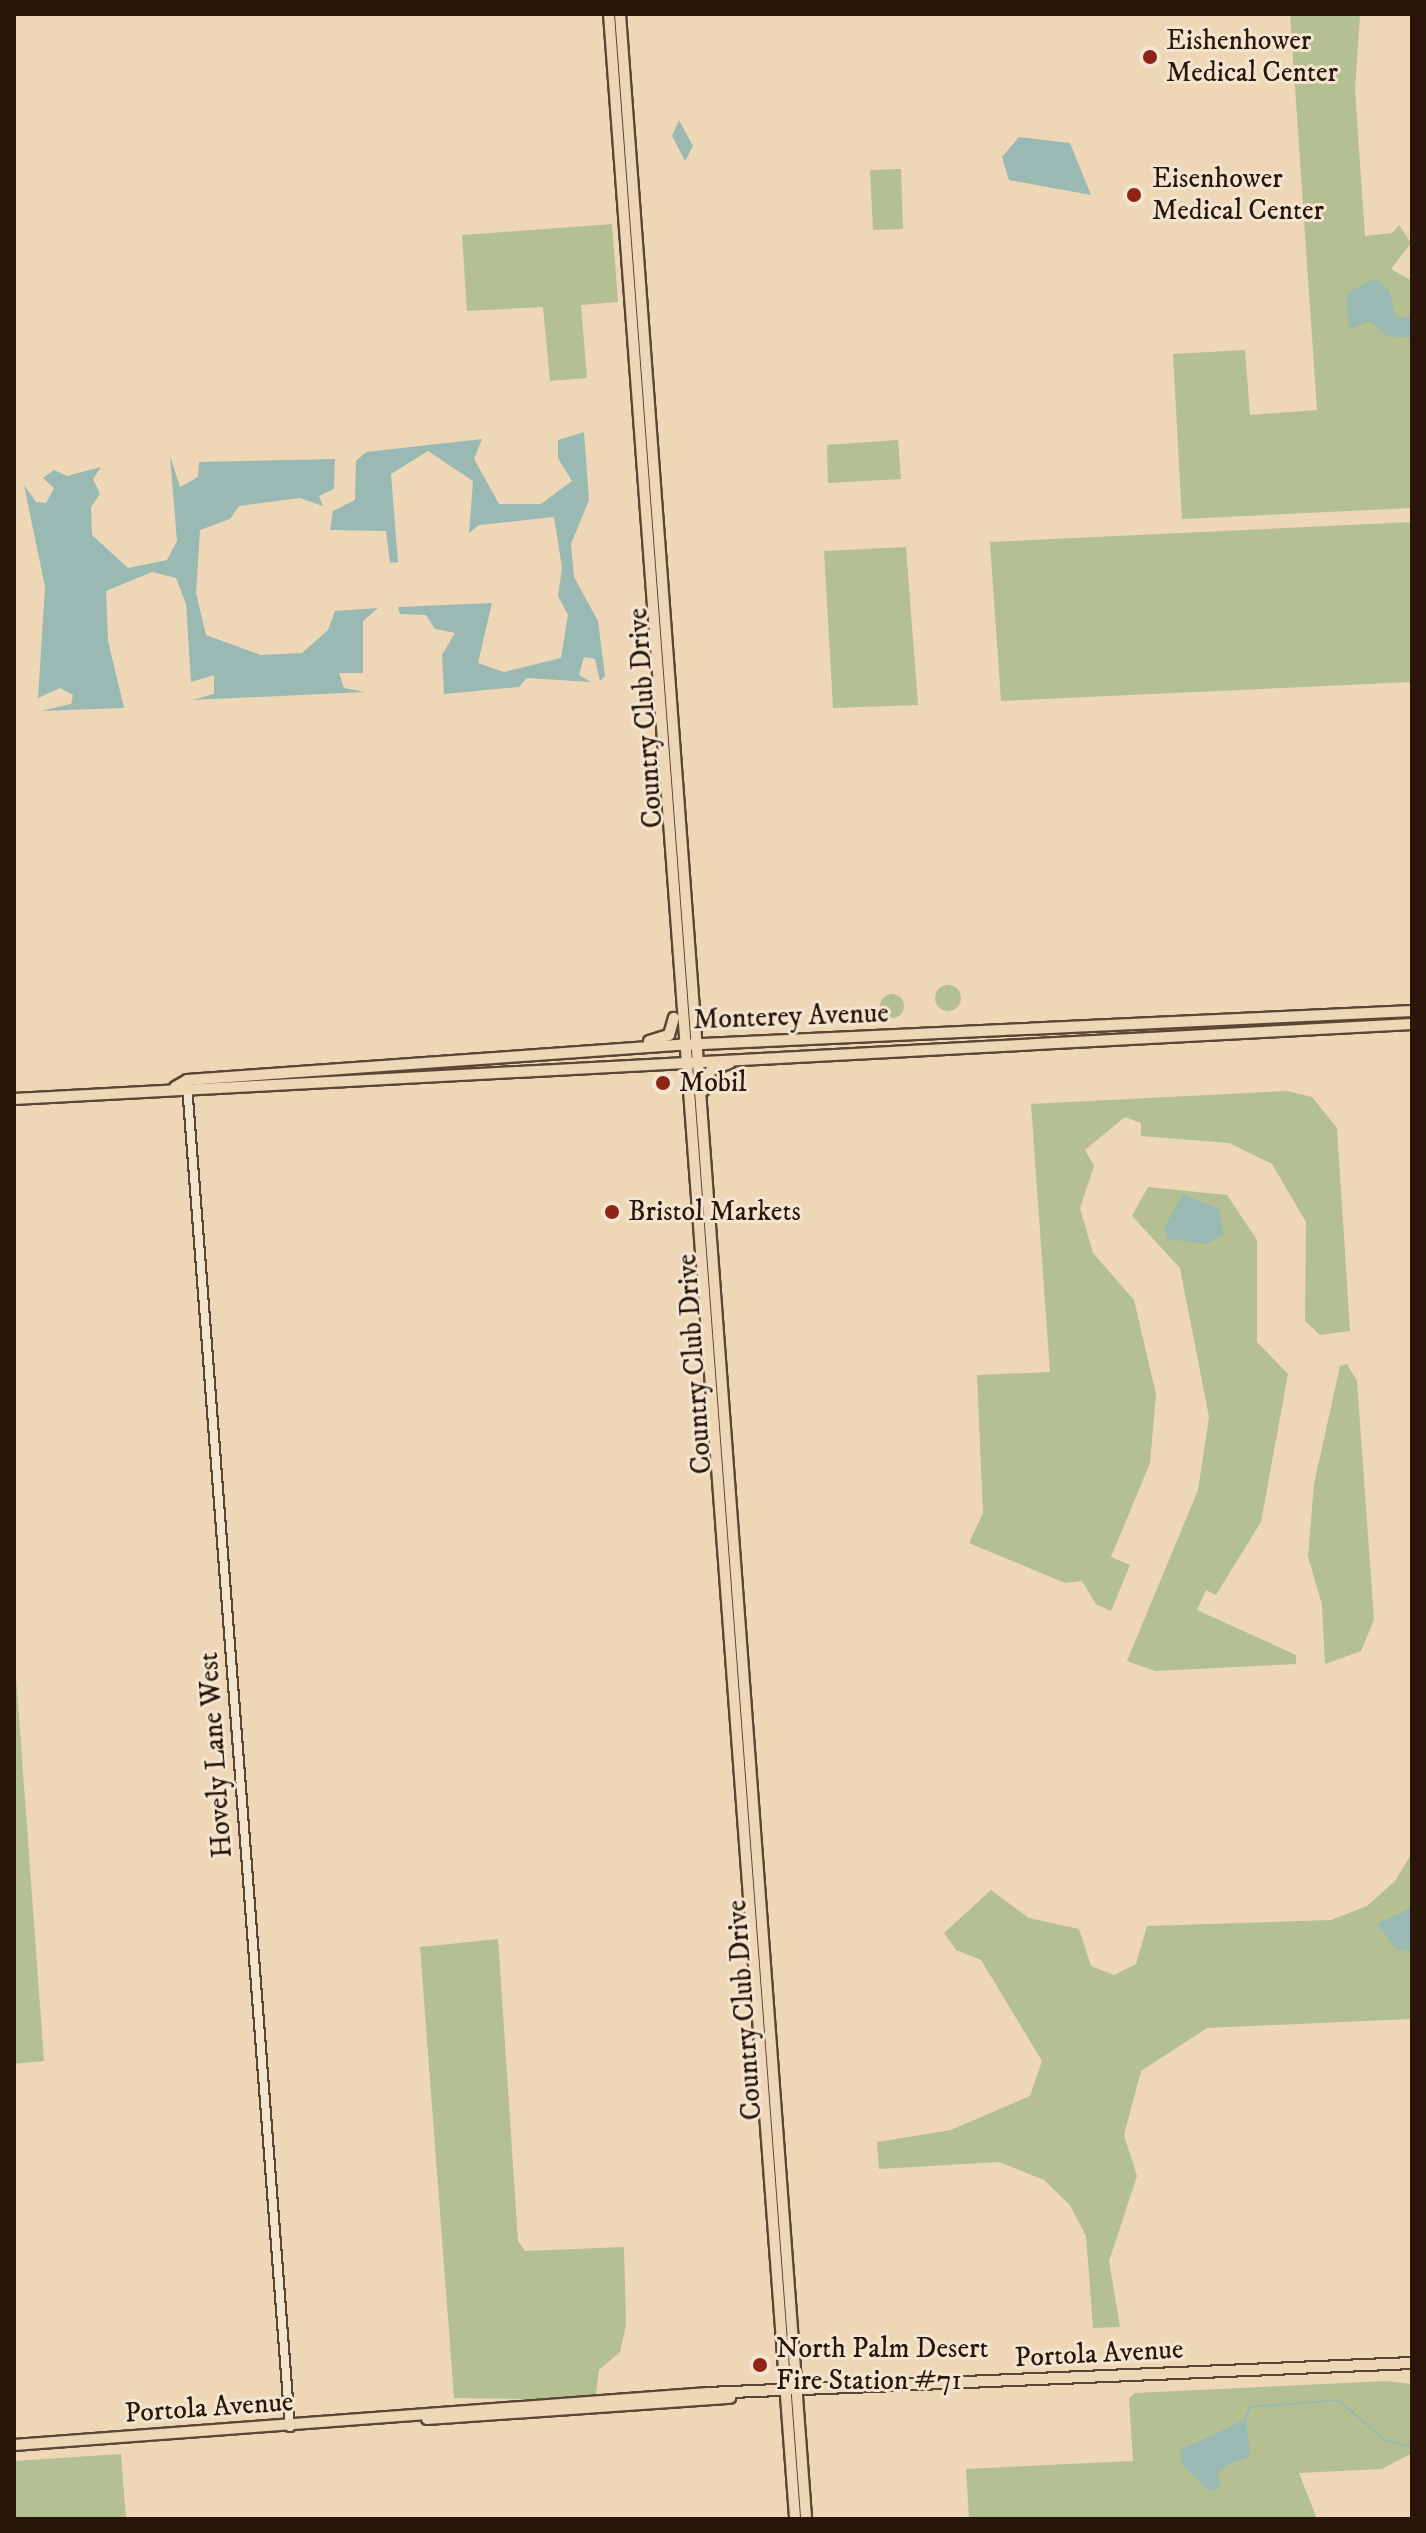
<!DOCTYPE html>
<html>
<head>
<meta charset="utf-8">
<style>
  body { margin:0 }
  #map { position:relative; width:1426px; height:2533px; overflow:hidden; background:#eed7b6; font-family:"IM FELL DW Pica",serif }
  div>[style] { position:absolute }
  .green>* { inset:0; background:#b4bf92 }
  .round { border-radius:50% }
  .water>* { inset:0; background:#99b9b2 }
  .stream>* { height:2px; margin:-1px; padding:0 1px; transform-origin:1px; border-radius:1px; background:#99b9b2 }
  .roads { filter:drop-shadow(2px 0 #5b4636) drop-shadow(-2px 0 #5b4636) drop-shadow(0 2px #5b4636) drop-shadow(0 -2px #5b4636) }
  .minor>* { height:8px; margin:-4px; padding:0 4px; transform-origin:4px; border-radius:4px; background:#f4e5d0 }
  .major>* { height:10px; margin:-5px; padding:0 5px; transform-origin:5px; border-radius:5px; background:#eed7b6 }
  .dots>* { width:22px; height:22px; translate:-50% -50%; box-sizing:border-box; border:4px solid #f4e5d0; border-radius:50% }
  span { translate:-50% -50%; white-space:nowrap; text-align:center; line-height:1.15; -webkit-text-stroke:6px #f4e5d0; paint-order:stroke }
  .poi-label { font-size:28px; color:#2a150b }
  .left { translate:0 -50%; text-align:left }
  .street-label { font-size:28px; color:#2a150b }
  .frame { position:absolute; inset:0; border:16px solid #2a150b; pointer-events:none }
</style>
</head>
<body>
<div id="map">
  <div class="green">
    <i style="clip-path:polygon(1290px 14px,1360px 14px,1355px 90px,1365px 236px,1392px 233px,1399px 225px,1411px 243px,1391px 269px,1412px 281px,1412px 508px,1182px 519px,1173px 354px,1245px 350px,1250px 415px,1317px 410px)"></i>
    <i style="clip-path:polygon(901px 169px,903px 229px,873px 230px,870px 170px)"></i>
    <i style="clip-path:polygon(612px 224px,618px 302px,581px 305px,587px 378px,550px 381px,543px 307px,467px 311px,462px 235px)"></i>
    <i style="clip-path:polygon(898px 440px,901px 479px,828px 483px,827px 445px)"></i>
    <i style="clip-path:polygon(1412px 522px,1412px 682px,1001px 701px,990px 542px)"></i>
    <i style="clip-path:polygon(906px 547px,918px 705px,833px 708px,824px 551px)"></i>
    <i class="round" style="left:935px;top:985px;width:26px;height:26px"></i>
    <i class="round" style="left:880px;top:994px;width:24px;height:24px"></i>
    <i style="clip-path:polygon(1287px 1091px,1312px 1097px,1337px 1128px,1350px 1331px,1320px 1335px,1305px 1321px,1306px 1222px,1272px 1164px,1229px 1143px,1141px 1136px,1141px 1123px,1125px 1117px,1085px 1150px,1094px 1166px,1080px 1208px,1093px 1253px,1134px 1300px,1156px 1394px,1150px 1463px,1111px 1557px,1130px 1565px,1111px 1611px,1096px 1604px,1082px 1581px,1065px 1583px,969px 1543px,983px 1513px,977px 1375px,1050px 1372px,1031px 1104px)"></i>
    <i style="clip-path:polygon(1148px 1187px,1227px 1195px,1257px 1240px,1257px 1342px,1288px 1374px,1261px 1522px,1216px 1595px,1206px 1590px,1197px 1610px,1296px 1655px,1296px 1664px,1155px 1671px,1127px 1661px,1198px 1490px,1209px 1417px,1180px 1268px,1132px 1216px)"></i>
    <i style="clip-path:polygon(1347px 1364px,1357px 1381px,1374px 1620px,1361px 1651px,1325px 1664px,1322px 1605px,1308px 1556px,1314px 1484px,1340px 1366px)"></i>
    <i style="clip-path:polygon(14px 1648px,44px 2061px,14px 2064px)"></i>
    <i style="clip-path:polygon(1412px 1853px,1410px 2019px,1207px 2028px,1141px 2071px,1124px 2135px,1137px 2176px,1109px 2261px,1120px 2327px,1093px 2328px,1086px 2236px,1070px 2205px,1044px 2180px,999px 2162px,879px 2169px,877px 2142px,951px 2130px,1030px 2096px,1042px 2061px,981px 1960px,956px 1950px,944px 1933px,991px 1890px,1029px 1918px,1079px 1929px,1091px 1966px,1114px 1975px,1136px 1964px,1147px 1926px,1331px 1920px,1367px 1906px,1395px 1881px)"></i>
    <i style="clip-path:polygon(498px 1939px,518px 2241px,525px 2251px,624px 2247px,626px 2325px,620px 2352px,599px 2370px,595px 2400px,454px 2398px,420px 1947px)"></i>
    <i style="clip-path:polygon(1387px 2381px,1412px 2384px,1412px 2453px,1382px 2469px,1299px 2473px,1317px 2519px,969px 2519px,966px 2469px,1133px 2461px,1129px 2398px,1135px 2393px)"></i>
    <i style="clip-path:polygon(121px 2454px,126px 2519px,14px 2519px,14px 2461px)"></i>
  </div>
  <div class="water">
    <i style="clip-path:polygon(679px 120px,693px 146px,685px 161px,672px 136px)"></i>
    <i style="clip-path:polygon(1019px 137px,1070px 143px,1091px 195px,1009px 180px,1002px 157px)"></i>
    <i style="clip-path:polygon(1376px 278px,1390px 292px,1395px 316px,1412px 318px,1412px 338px,1387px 336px,1371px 321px,1349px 329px,1346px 293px)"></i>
    <i style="clip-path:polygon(584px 432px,589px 500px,571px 544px,574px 577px,598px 621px,605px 676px,600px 681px,595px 659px,584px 657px,579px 675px,591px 682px,527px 678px,519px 687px,444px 694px,442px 655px,455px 633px,435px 629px,426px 615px,400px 614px,398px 607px,492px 603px,478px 663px,504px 672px,561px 658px,568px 615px,558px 596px,562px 568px,554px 517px,479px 525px,469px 533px,473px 481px,428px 451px,391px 474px,398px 562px,390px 563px,386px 531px,330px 530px,333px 511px,355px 500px,356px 461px,366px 452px,482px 439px,474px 459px,499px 504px,541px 504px,572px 481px,558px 458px,558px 440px)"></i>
    <i style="clip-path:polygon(170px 456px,180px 487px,198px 477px,199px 462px,335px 459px,334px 489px,319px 496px,323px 506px,300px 498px,239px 506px,230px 519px,200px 530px,196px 593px,206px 635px,261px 655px,302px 653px,328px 630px,335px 611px,378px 608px,363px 621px,363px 673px,339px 673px,344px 688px,365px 692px,192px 700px,214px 694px,214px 675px,191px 682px,186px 604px,176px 578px,152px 572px,106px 591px,108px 641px,124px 708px,41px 711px,71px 704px,73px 695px,60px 688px,38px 698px,45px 587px,24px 485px,36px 502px,46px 503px,54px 488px,43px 478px,54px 470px,67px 476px,101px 467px,93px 479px,100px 494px,91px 507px,92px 535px,128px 568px,167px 560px,177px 541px)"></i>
    <i style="clip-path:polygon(1183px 1194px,1219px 1209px,1224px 1235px,1207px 1244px,1168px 1239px,1165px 1226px)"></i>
    <i style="clip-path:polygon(1412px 1907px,1412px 1950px,1397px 1950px,1377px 1924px)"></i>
    <i style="clip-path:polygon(1246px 2419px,1250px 2456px,1225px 2466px,1217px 2474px,1221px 2487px,1209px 2491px,1182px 2465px,1180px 2450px)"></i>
  </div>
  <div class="stream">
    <i style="left:1244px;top:2419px;width:14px;rotate:-60deg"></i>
    <i style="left:1251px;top:2407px;width:87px;rotate:-4.6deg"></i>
    <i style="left:1338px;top:2400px;width:62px;rotate:40.4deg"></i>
    <i style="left:1385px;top:2440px;width:27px;rotate:15deg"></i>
  </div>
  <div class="roads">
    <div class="minor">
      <i style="left:187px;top:1085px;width:1346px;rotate:85.61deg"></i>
    </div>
    <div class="major">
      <i style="left:609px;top:14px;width:2512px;rotate:85.75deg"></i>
      <i style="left:620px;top:14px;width:2512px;rotate:85.75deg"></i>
      <i style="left:649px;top:1041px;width:21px;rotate:-17deg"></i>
      <i style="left:669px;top:1035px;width:18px;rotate:-74deg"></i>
      <i style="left:175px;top:1087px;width:14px;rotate:-30deg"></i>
      <i style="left:187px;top:1080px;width:495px;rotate:-4.1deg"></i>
      <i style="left:681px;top:1045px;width:732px;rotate:-2.66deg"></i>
      <i style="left:703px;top:1091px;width:22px;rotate:-69deg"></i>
      <i style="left:711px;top:1070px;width:20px;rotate:-20deg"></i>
      <i style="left:14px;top:1099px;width:1400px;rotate:-3.07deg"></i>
      <i style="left:427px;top:2419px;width:304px;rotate:-4deg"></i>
      <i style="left:14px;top:2445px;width:696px;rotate:-4.29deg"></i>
      <i style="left:708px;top:2393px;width:705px;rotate:-2.44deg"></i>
    </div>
  </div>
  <div class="dots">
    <i style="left:1150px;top:57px;background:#8f2418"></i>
    <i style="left:1134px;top:195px;background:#8f2418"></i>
    <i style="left:663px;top:1083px;background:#8f2418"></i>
    <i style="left:612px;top:1212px;background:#8f2418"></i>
    <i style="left:760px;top:2365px;background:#8f2418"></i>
  </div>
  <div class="poi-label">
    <span class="left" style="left:1166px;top:57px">Eishenhower<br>Medical Center</span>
    <span class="left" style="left:1152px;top:195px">Eisenhower<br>Medical Center</span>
    <span class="left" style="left:679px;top:1083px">Mobil</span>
    <span class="left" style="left:628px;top:1212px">Bristol Markets</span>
    <span class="left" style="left:776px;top:2365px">North Palm Desert<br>Fire Station #71</span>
  </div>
  <div class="street-label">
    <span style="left:646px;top:718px;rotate:-94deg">Country Club Drive</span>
    <span style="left:791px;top:1017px;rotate:-2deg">Monterey Avenue</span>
    <span style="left:695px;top:1364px;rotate:-94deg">Country Club Drive</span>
    <span style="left:216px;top:1755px;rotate:-94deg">Hovely Lane West</span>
    <span style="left:745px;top:2010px;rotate:-94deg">Country Club Drive</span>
    <span style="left:1099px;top:2354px;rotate:-3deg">Portola Avenue</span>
    <span style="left:209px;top:2408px;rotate:-4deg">Portola Avenue</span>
  </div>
  <div class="frame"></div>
</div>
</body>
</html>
